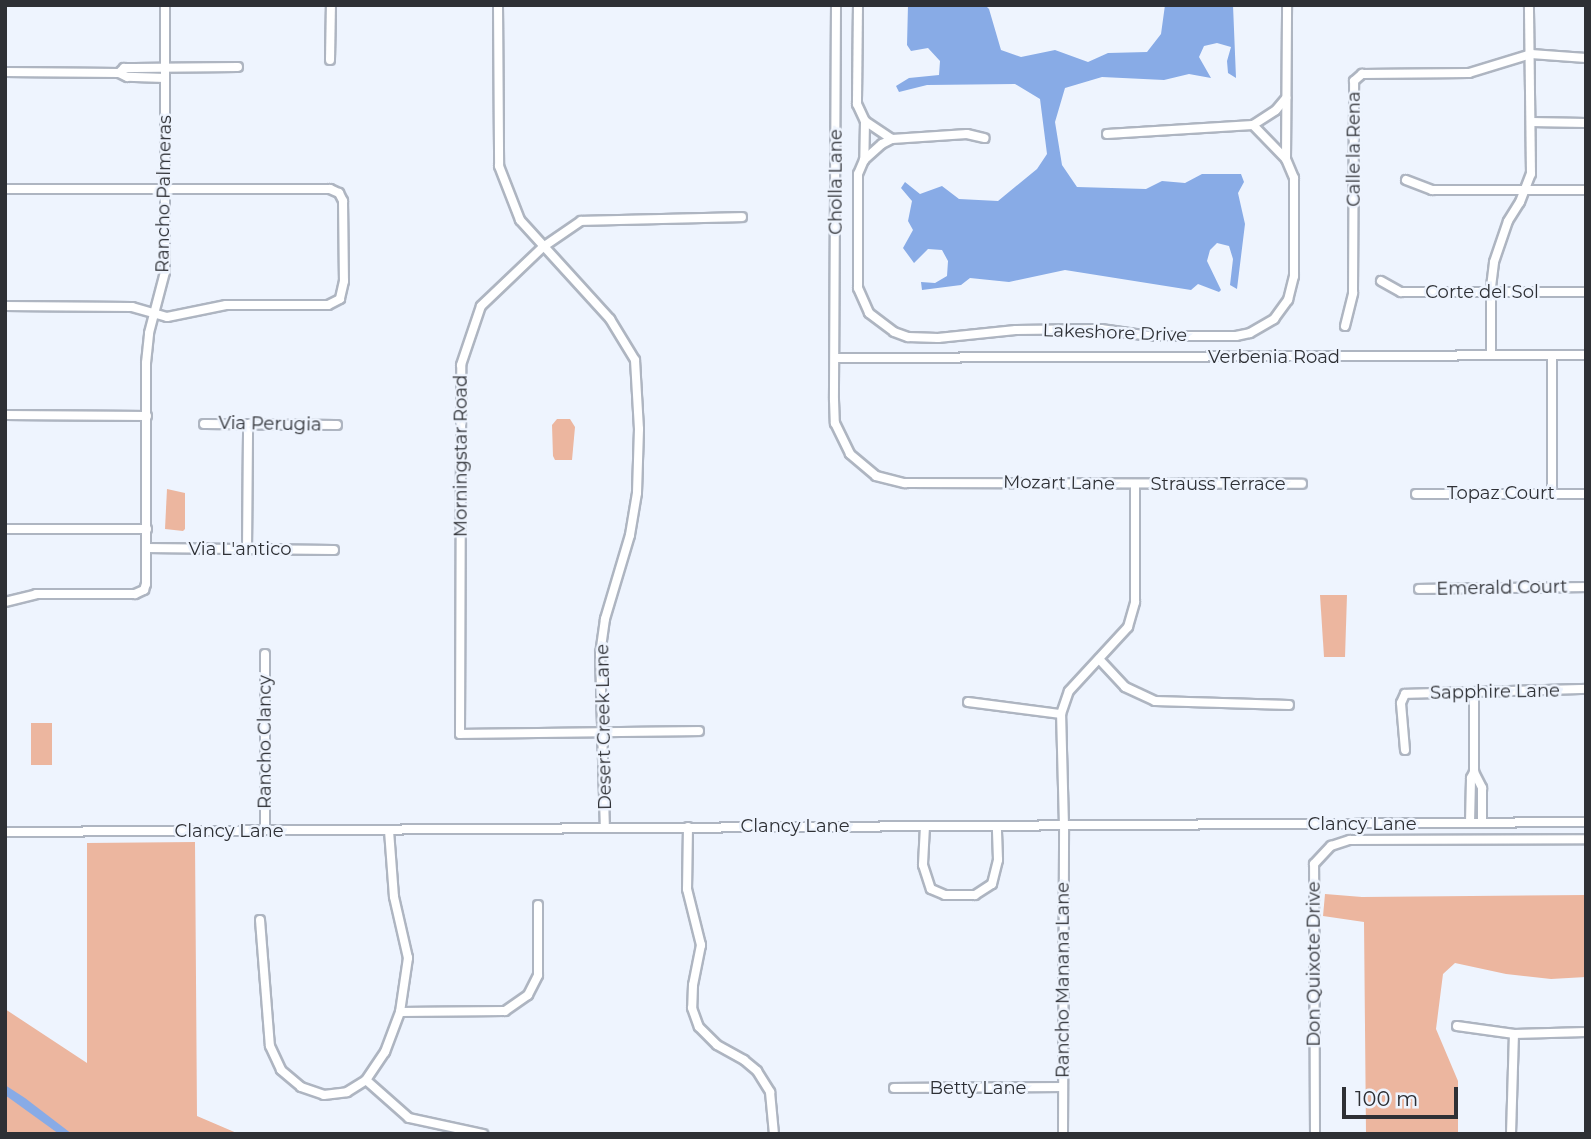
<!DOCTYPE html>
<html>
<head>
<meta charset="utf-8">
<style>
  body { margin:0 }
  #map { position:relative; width:1591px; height:1139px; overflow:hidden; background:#eef4fe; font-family:Montserrat,sans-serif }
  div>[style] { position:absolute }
  .green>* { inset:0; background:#ecb69f }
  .water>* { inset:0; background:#88abe6 }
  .roads { filter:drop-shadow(2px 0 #aeb5c1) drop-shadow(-2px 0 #aeb5c1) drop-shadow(0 2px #aeb5c1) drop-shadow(0 -2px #aeb5c1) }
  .minor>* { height:8px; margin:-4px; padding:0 4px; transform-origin:4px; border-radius:4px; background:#fff }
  span { translate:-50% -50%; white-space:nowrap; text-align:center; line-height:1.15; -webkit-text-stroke:5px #eef4fe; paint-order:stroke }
  .street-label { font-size:18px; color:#2e3035 }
  .frame { position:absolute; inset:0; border:7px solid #2e3035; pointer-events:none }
  .scale { position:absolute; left:1342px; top:1087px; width:116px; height:32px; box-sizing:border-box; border:4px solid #2e3035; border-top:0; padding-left:9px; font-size:21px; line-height:24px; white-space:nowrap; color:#2e3035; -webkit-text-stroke:5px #eef4fe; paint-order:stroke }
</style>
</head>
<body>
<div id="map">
  <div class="green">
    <i style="clip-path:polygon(557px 419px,570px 419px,575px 427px,572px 460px,555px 460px,553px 456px,552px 425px)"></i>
    <i style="clip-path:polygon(167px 489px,185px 493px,185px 529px,183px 531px,165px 529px)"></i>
    <i style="clip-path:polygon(1320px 595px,1347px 595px,1345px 657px,1324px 657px)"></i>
    <i style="clip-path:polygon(31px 723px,52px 723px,52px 765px,31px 765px)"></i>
    <i style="clip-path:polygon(195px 842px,197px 1116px,239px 1134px,5px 1134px,5px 1009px,87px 1063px,87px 843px)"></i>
    <i style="clip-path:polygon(1325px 894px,1362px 897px,1586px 895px,1586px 977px,1551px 979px,1506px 974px,1455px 963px,1443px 974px,1436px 1029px,1458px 1081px,1458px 1134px,1366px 1134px,1364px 922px,1323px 916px)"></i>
  </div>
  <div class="water">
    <i style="clip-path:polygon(908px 5px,985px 5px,989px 9px,1001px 50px,1021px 57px,1055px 50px,1088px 62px,1108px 53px,1147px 52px,1161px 34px,1165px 5px,1233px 5px,1236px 78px,1228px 73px,1227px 61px,1231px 47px,1217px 43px,1204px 46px,1199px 57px,1211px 78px,1189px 74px,1164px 80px,1102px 77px,1065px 88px,1055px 122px,1062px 165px,1077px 187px,1146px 189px,1162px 181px,1185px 183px,1202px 174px,1241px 174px,1244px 182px,1238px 193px,1245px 224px,1237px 289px,1230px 285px,1233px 259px,1229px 246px,1217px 243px,1210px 250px,1207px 261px,1221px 290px,1219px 292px,1198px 284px,1191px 290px,1065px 270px,1009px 282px,970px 278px,961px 285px,922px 290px,921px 282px,935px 283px,947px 276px,948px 261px,942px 250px,928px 249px,914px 263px,903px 248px,913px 230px,908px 221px,912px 201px,901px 188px,905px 182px,920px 194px,942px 186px,959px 199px,998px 201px,1037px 169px,1047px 154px,1040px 99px,1015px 84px,927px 85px,899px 92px,896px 86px,909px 78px,939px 75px,940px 61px,928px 48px,911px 51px,907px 45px)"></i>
    <i style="clip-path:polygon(5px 1085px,25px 1098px,72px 1134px,59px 1134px,5px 1095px)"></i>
  </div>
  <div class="roads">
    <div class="minor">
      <i style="left:498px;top:5px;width:161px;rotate:89.6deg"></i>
      <i style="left:499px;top:166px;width:58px;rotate:68.7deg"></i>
      <i style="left:520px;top:220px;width:134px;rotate:47.7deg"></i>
      <i style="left:610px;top:319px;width:48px;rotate:58.6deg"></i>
      <i style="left:635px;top:360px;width:69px;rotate:86.7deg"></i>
      <i style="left:639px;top:429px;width:64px;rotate:91.8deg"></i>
      <i style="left:637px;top:493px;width:43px;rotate:99.5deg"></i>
      <i style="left:630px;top:535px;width:88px;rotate:106.6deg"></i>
      <i style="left:605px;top:619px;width:34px;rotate:98deg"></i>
      <i style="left:600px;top:653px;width:174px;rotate:88.4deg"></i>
      <i style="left:836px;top:5px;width:395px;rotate:90.3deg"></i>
      <i style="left:834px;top:400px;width:23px;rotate:88deg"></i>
      <i style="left:835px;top:423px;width:34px;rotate:64deg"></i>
      <i style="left:850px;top:454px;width:34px;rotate:40deg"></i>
      <i style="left:876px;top:476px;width:30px;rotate:14deg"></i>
      <i style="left:905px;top:483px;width:397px;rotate:0.1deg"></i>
      <i style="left:858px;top:5px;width:99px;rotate:90.6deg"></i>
      <i style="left:857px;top:104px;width:19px;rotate:65deg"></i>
      <i style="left:865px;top:121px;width:39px;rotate:91deg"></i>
      <i style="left:864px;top:160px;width:15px;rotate:113deg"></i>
      <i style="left:858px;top:174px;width:114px;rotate:90deg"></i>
      <i style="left:858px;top:288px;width:27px;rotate:66deg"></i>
      <i style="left:869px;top:313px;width:31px;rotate:37deg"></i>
      <i style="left:894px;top:332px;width:15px;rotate:20deg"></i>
      <i style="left:908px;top:337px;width:30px;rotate:2deg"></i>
      <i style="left:938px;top:338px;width:78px;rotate:-5.9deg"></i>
      <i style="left:1016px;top:330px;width:85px;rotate:-0.7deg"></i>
      <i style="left:1101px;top:329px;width:49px;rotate:8.3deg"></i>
      <i style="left:1149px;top:336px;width:87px"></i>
      <i style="left:1236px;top:336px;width:14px;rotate:-12deg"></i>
      <i style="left:1250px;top:333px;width:28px;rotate:-30deg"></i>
      <i style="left:1274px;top:319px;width:24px;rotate:-54deg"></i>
      <i style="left:1288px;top:300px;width:25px;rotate:-76deg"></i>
      <i style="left:1294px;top:276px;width:98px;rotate:-90deg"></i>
      <i style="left:1294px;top:178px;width:21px;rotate:-113deg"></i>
      <i style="left:1286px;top:159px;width:154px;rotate:-89.6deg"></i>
      <i style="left:330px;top:60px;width:55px;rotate:-89deg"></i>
      <i style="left:5px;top:72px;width:114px;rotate:0.5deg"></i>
      <i style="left:165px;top:78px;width:38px;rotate:-178deg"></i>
      <i style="left:127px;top:77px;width:9px;rotate:-153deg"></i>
      <i style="left:119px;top:73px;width:7px;rotate:-45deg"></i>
      <i style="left:124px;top:68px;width:10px"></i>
      <i style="left:134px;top:68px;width:104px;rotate:-0.6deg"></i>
      <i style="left:865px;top:121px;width:32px;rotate:34deg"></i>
      <i style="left:1531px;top:122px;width:55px;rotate:1deg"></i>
      <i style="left:1253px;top:125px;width:46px;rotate:45.9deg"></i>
      <i style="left:1107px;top:134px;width:146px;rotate:-3.5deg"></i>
      <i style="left:1253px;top:125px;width:27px;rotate:-33deg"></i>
      <i style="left:1276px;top:110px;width:16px;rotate:-50deg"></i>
      <i style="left:864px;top:160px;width:24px;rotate:-42deg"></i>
      <i style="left:882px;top:144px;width:11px;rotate:-27deg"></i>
      <i style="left:892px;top:139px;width:75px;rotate:-3.8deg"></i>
      <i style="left:967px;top:134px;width:18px;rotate:13deg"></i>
      <i style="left:1406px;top:180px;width:28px;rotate:21deg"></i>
      <i style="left:1432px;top:190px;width:154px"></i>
      <i style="left:5px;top:189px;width:325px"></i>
      <i style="left:330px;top:189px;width:10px;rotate:24deg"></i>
      <i style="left:339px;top:193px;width:9px;rotate:63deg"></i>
      <i style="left:343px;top:201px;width:80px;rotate:89.3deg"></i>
      <i style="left:344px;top:281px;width:18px;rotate:103deg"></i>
      <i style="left:340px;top:299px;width:13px;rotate:153deg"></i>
      <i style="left:328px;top:305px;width:102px;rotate:180deg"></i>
      <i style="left:226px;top:305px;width:60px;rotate:168.5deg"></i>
      <i style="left:167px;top:317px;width:36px;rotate:-164deg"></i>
      <i style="left:132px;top:307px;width:127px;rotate:-179.5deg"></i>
      <i style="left:1381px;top:281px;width:23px;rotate:29deg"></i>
      <i style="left:1401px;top:292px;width:185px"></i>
      <i style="left:1345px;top:326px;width:34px;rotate:-76deg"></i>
      <i style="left:1353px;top:293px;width:212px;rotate:-89.7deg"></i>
      <i style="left:1354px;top:81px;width:11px;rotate:-41deg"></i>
      <i style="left:1362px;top:74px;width:107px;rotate:-0.5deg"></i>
      <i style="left:1469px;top:73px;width:65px;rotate:-17deg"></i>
      <i style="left:1531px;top:54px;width:55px;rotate:4.2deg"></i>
      <i style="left:1491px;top:355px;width:68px;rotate:-90deg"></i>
      <i style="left:1491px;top:287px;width:25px;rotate:-83deg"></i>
      <i style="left:1494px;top:262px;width:43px;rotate:-71.1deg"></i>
      <i style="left:1508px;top:221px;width:22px;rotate:-58deg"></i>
      <i style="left:1520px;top:202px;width:30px;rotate:-69deg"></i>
      <i style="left:1531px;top:174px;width:169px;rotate:-90.7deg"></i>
      <i style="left:836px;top:358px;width:750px;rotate:-0.23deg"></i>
      <i style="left:5px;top:415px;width:142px;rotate:0.4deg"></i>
      <i style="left:204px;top:424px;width:133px;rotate:0.4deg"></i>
      <i style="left:1552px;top:493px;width:138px;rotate:-90deg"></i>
      <i style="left:1416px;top:494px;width:170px"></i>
      <i style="left:5px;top:529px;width:142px"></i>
      <i style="left:146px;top:548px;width:188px;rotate:0.6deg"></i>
      <i style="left:247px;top:549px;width:125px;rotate:-89.5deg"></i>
      <i style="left:1419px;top:589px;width:167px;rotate:-0.7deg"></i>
      <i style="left:5px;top:602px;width:32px;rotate:-14deg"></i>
      <i style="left:36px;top:594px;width:99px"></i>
      <i style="left:135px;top:594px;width:10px;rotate:-24deg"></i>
      <i style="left:144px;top:590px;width:6px;rotate:-72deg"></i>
      <i style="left:146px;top:584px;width:221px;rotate:-90deg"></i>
      <i style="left:146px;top:363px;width:30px;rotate:-84deg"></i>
      <i style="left:149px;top:333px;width:63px;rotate:-75.3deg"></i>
      <i style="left:165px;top:272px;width:267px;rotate:-90deg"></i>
      <i style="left:265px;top:654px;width:176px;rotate:90deg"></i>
      <i style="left:1099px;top:659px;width:38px;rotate:47deg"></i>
      <i style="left:1125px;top:687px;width:33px;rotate:25deg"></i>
      <i style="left:1155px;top:701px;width:134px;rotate:1.7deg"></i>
      <i style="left:968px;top:702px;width:94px;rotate:7.4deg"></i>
      <i style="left:699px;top:731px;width:239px;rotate:179.3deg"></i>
      <i style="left:460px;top:734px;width:369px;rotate:-89.8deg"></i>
      <i style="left:461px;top:365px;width:62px;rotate:-71.3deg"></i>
      <i style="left:481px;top:306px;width:86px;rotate:-43.6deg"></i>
      <i style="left:543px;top:247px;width:46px;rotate:-34.4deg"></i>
      <i style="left:581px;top:221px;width:161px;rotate:-1.4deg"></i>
      <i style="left:1405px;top:750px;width:47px;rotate:-94.9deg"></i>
      <i style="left:1401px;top:703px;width:10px;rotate:-66deg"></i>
      <i style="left:1405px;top:694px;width:181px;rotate:-1.6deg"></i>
      <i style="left:1474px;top:772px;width:18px;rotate:63deg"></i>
      <i style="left:1482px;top:788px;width:35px;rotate:90deg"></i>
      <i style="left:1470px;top:823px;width:45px;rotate:-88.7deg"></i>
      <i style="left:1471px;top:778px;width:7px;rotate:-63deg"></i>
      <i style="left:1474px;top:772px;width:79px;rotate:-90deg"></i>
      <i style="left:925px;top:826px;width:39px;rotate:93deg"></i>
      <i style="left:923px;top:865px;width:25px;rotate:72deg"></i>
      <i style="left:931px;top:889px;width:15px;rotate:23deg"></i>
      <i style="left:945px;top:895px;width:30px"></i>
      <i style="left:975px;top:895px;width:20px;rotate:-33deg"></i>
      <i style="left:992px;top:884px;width:25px;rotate:-76deg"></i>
      <i style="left:998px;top:860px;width:34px;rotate:-92deg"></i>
      <i style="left:688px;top:827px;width:62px;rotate:90.9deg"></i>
      <i style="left:687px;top:889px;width:58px;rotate:76deg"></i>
      <i style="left:701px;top:945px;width:41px;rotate:101.3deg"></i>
      <i style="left:693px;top:985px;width:23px;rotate:92deg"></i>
      <i style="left:692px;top:1008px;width:20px;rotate:70deg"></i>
      <i style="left:699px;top:1027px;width:25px;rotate:45deg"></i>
      <i style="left:717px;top:1045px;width:31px;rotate:29deg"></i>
      <i style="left:744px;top:1060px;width:17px;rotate:40deg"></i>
      <i style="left:757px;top:1071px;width:25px;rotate:58deg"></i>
      <i style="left:770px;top:1092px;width:42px;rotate:84.6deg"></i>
      <i style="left:5px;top:832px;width:1581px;rotate:-0.36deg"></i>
      <i style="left:260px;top:920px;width:126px;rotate:85.5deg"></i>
      <i style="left:270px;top:1046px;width:26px;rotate:65deg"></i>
      <i style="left:281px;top:1070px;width:26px;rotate:40deg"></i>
      <i style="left:301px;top:1087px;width:24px;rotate:19deg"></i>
      <i style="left:324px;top:1095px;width:23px;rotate:-7deg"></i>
      <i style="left:347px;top:1092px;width:22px;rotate:-32deg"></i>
      <i style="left:366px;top:1080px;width:34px;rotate:-56deg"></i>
      <i style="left:385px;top:1052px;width:43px;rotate:-69.4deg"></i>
      <i style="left:400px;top:1012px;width:55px;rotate:-81.6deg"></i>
      <i style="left:408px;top:958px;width:63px;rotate:-102.9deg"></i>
      <i style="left:394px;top:897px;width:66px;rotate:-94.3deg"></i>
      <i style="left:400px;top:1012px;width:105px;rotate:-0.5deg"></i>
      <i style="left:505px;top:1011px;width:28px;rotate:-35deg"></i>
      <i style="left:528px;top:995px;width:22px;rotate:-63deg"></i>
      <i style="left:538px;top:975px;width:70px;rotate:-90deg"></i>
      <i style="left:1457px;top:1026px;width:58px;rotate:8deg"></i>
      <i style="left:1514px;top:1034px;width:72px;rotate:-1.6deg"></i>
      <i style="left:366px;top:1080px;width:57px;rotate:41.5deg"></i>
      <i style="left:409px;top:1118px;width:76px;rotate:12.2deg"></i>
      <i style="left:894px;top:1088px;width:168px;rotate:-0.3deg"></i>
      <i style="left:1063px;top:1134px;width:308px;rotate:-89.8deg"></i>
      <i style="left:1064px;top:826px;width:112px;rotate:-91.5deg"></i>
      <i style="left:1061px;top:714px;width:24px;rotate:-71deg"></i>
      <i style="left:1069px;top:691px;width:87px;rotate:-47.3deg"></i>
      <i style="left:1128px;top:627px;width:26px;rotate:-74deg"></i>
      <i style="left:1135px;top:602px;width:118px;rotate:-90deg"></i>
      <i style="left:1315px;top:1134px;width:270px;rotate:-90.2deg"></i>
      <i style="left:1314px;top:864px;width:25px;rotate:-47deg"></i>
      <i style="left:1331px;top:846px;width:20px;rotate:-18deg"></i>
      <i style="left:1350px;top:840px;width:236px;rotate:-0.2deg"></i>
      <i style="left:1511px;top:1134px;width:100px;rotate:-88.3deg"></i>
    </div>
  </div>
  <div class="street-label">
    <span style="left:1354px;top:149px;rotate:-90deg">Calle la Rena</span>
    <span style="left:836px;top:182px;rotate:-90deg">Cholla Lane</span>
    <span style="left:164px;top:194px;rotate:-89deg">Rancho Palmeras</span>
    <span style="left:1482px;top:292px">Corte del Sol</span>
    <span style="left:1115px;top:333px;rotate:2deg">Lakeshore Drive</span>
    <span style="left:1274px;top:357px">Verbenia Road</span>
    <span style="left:270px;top:424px;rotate:1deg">Via Perugia</span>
    <span style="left:461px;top:456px;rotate:-90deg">Morningstar Road</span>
    <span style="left:1059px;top:483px;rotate:1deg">Mozart Lane</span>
    <span style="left:1218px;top:484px">Strauss Terrace</span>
    <span style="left:1501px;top:493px">Topaz Court</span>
    <span style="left:240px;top:549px">Via L'antico</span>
    <span style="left:1502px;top:588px;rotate:-1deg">Emerald Court</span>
    <span style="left:1495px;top:692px;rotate:-1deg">Sapphire Lane</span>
    <span style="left:604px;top:727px;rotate:-91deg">Desert Creek Lane</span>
    <span style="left:265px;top:742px;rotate:-90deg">Rancho Clancy</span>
    <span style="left:1362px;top:824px">Clancy Lane</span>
    <span style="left:795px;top:826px">Clancy Lane</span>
    <span style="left:229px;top:831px">Clancy Lane</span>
    <span style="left:1314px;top:964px;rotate:-90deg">Don Quixote Drive</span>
    <span style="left:1063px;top:980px;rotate:-90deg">Rancho Manana Lane</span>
    <span style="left:978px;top:1088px">Betty Lane</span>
  </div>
  <div class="frame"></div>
  <div class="scale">100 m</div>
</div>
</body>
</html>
